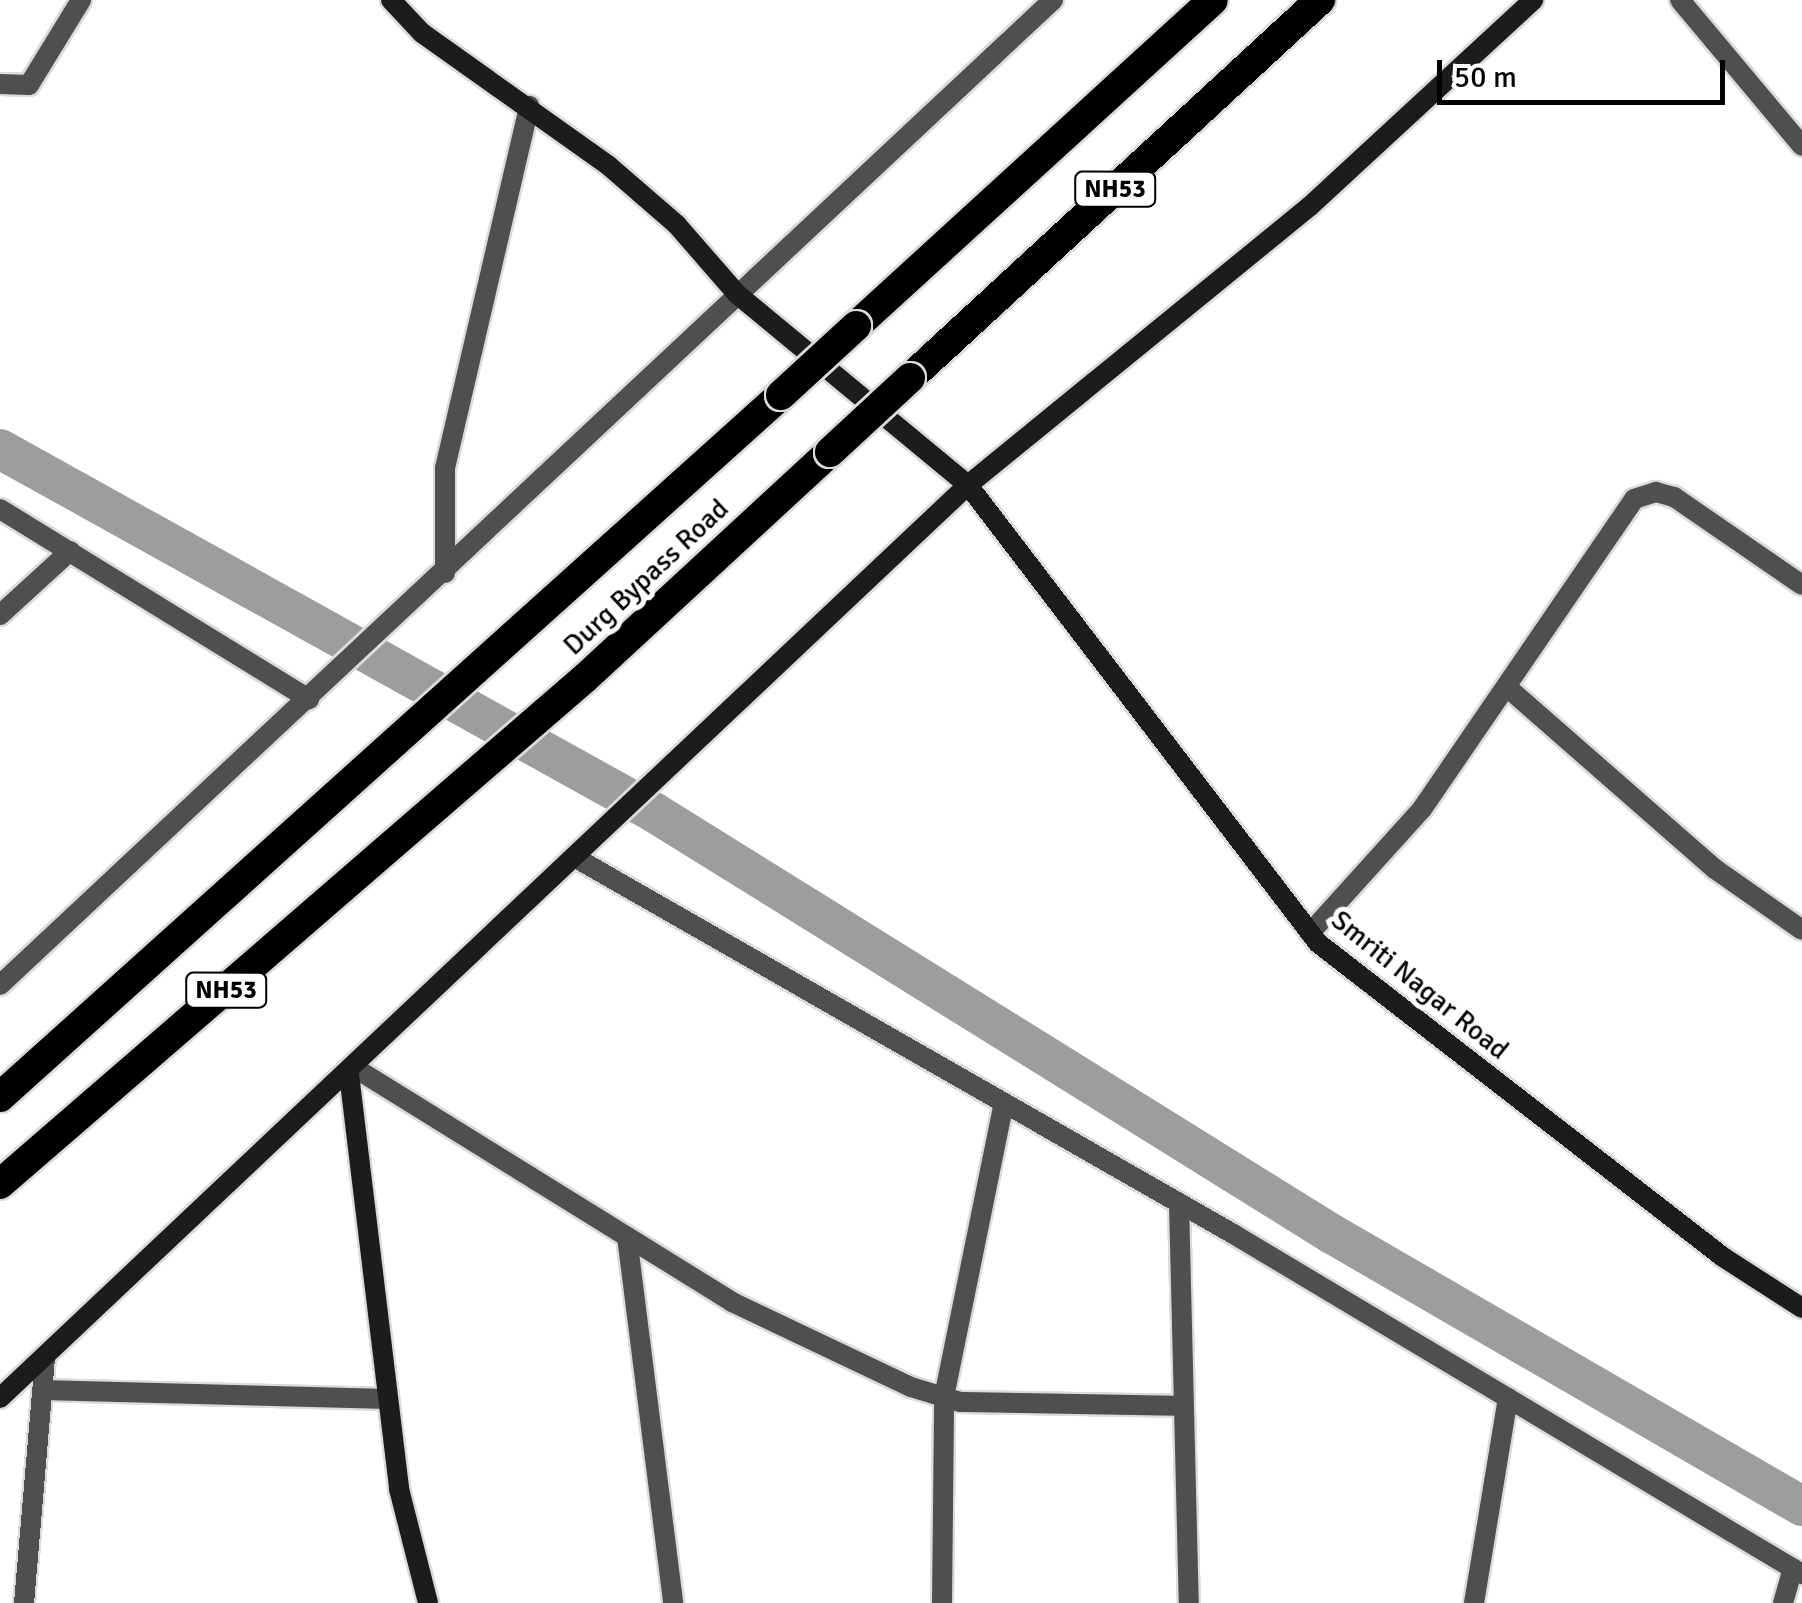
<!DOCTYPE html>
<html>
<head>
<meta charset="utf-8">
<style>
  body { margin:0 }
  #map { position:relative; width:1802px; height:1603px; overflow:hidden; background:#fff; font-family:Signika,sans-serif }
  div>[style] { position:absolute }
  .canal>* { height:40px; margin:-20px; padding:0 20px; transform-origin:20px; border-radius:20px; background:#9d9d9d }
  .roads { filter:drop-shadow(2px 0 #dbdbdb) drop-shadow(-2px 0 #dbdbdb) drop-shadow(0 2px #dbdbdb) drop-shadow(0 -2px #dbdbdb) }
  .lane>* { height:20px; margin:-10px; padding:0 10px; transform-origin:10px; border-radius:10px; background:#4f4f4f }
  .street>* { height:20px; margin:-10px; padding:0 10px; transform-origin:10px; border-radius:10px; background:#4f4f4f }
  .secondary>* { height:20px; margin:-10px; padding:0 10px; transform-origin:10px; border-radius:10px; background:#1c1c1c }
  .highway>* { height:30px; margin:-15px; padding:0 15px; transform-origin:15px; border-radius:15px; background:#000 }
  .bridges { filter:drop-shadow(2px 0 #dbdbdb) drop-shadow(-2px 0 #dbdbdb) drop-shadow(0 2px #dbdbdb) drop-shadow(0 -2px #dbdbdb) }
  .highway-bridge>* { height:30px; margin:-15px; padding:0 15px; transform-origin:15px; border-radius:15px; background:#000 }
  span { translate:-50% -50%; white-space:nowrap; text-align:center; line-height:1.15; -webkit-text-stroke:10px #fff; paint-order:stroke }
  .shield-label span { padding:2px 8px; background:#fff; border:2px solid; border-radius:8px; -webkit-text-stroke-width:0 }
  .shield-label { font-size:25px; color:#000; font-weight:700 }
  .street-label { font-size:28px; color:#000 }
  .scale { position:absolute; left:1437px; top:60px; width:288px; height:45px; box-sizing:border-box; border:5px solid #000; border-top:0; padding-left:12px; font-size:30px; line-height:35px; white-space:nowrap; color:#000; -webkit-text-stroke:8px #fff; paint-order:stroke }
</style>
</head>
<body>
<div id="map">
  <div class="canal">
    <i style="left:0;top:449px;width:749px;rotate:29.06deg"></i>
    <i style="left:655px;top:813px;width:797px;rotate:31.88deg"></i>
    <i style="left:1332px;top:1234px;width:543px;rotate:30.06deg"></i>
  </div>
  <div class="roads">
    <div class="lane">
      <i style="left:1680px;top:0;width:190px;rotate:50.1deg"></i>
    </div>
    <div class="street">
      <i style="left:0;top:84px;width:29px;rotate:2deg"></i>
      <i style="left:29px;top:85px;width:100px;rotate:-58.5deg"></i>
      <i style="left:0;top:509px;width:363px;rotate:31.6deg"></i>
      <i style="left:445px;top:573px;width:105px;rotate:-90deg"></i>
      <i style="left:445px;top:468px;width:372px;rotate:-76.9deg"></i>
      <i style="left:0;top:615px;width:95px;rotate:-42.4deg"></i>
      <i style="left:1507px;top:687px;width:276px;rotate:41.2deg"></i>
      <i style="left:1715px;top:869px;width:106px;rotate:35deg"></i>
      <i style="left:576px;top:858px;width:759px;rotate:29.77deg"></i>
      <i style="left:1235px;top:1235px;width:661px;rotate:30.87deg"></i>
      <i style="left:1310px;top:933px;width:167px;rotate:-47.9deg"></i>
      <i style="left:1422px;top:809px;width:376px;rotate:-55.6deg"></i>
      <i style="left:1634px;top:499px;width:23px;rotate:-18deg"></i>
      <i style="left:1656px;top:492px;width:19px;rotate:16deg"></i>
      <i style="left:1674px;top:497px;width:155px;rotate:34.5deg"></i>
      <i style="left:0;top:985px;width:1442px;rotate:-43.09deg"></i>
      <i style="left:355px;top:1068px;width:444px;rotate:31.8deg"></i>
      <i style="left:732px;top:1302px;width:198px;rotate:25.4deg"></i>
      <i style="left:911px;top:1387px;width:51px;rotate:17deg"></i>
      <i style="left:960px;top:1402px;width:220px;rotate:1deg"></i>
      <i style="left:1179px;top:1203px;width:400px;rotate:88.6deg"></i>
      <i style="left:627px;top:1237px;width:369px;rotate:82.8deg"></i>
      <i style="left:42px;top:1390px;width:346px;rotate:1.5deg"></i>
      <i style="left:24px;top:1603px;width:248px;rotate:-85.1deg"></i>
      <i style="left:942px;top:1603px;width:206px;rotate:-89.4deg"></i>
      <i style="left:944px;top:1397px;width:300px;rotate:-78.5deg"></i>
      <i style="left:1474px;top:1603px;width:208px;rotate:-80.6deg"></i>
      <i style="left:1783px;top:1603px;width:36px;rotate:-74deg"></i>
    </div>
    <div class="secondary">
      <i style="left:391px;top:0;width:45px;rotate:46.8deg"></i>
      <i style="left:422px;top:33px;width:229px;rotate:35.4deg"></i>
      <i style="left:609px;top:166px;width:90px;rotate:40.9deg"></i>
      <i style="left:677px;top:225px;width:91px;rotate:49deg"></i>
      <i style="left:737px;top:294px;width:300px;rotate:39.6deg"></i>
      <i style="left:968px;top:485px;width:576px;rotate:52.61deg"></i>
      <i style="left:1318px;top:943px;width:512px;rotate:37.79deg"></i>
      <i style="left:1723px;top:1257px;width:94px;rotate:32.8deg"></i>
      <i style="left:349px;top:1074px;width:418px;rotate:83.1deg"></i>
      <i style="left:399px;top:1489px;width:118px;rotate:75.7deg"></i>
      <i style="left:0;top:1398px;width:1331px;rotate:-43.33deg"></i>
      <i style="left:968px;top:485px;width:441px;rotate:-39.2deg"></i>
      <i style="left:1310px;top:206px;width:304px;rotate:-42.7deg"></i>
    </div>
    <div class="highway">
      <i style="left:856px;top:326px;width:483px;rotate:-42.4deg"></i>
      <i style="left:910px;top:378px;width:558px;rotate:-42.67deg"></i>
      <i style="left:0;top:1097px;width:1050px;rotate:-41.95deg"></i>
      <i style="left:0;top:1184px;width:773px;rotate:-40.86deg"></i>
      <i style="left:585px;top:678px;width:333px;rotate:-42.7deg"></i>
    </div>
  </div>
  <div class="bridges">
    <div class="highway-bridge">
      <i style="left:781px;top:395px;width:102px;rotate:-42.6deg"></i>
      <i style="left:830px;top:452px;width:109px;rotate:-42.8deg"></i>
    </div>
  </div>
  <div class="shield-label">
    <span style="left:1115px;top:189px">NH53</span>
    <span style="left:226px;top:990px">NH53</span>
  </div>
  <div class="street-label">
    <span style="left:646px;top:577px;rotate:-43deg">Durg Bypass Road</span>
    <span style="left:1420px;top:985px;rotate:39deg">Smriti Nagar Road</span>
  </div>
  <div class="scale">50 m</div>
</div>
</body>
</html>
